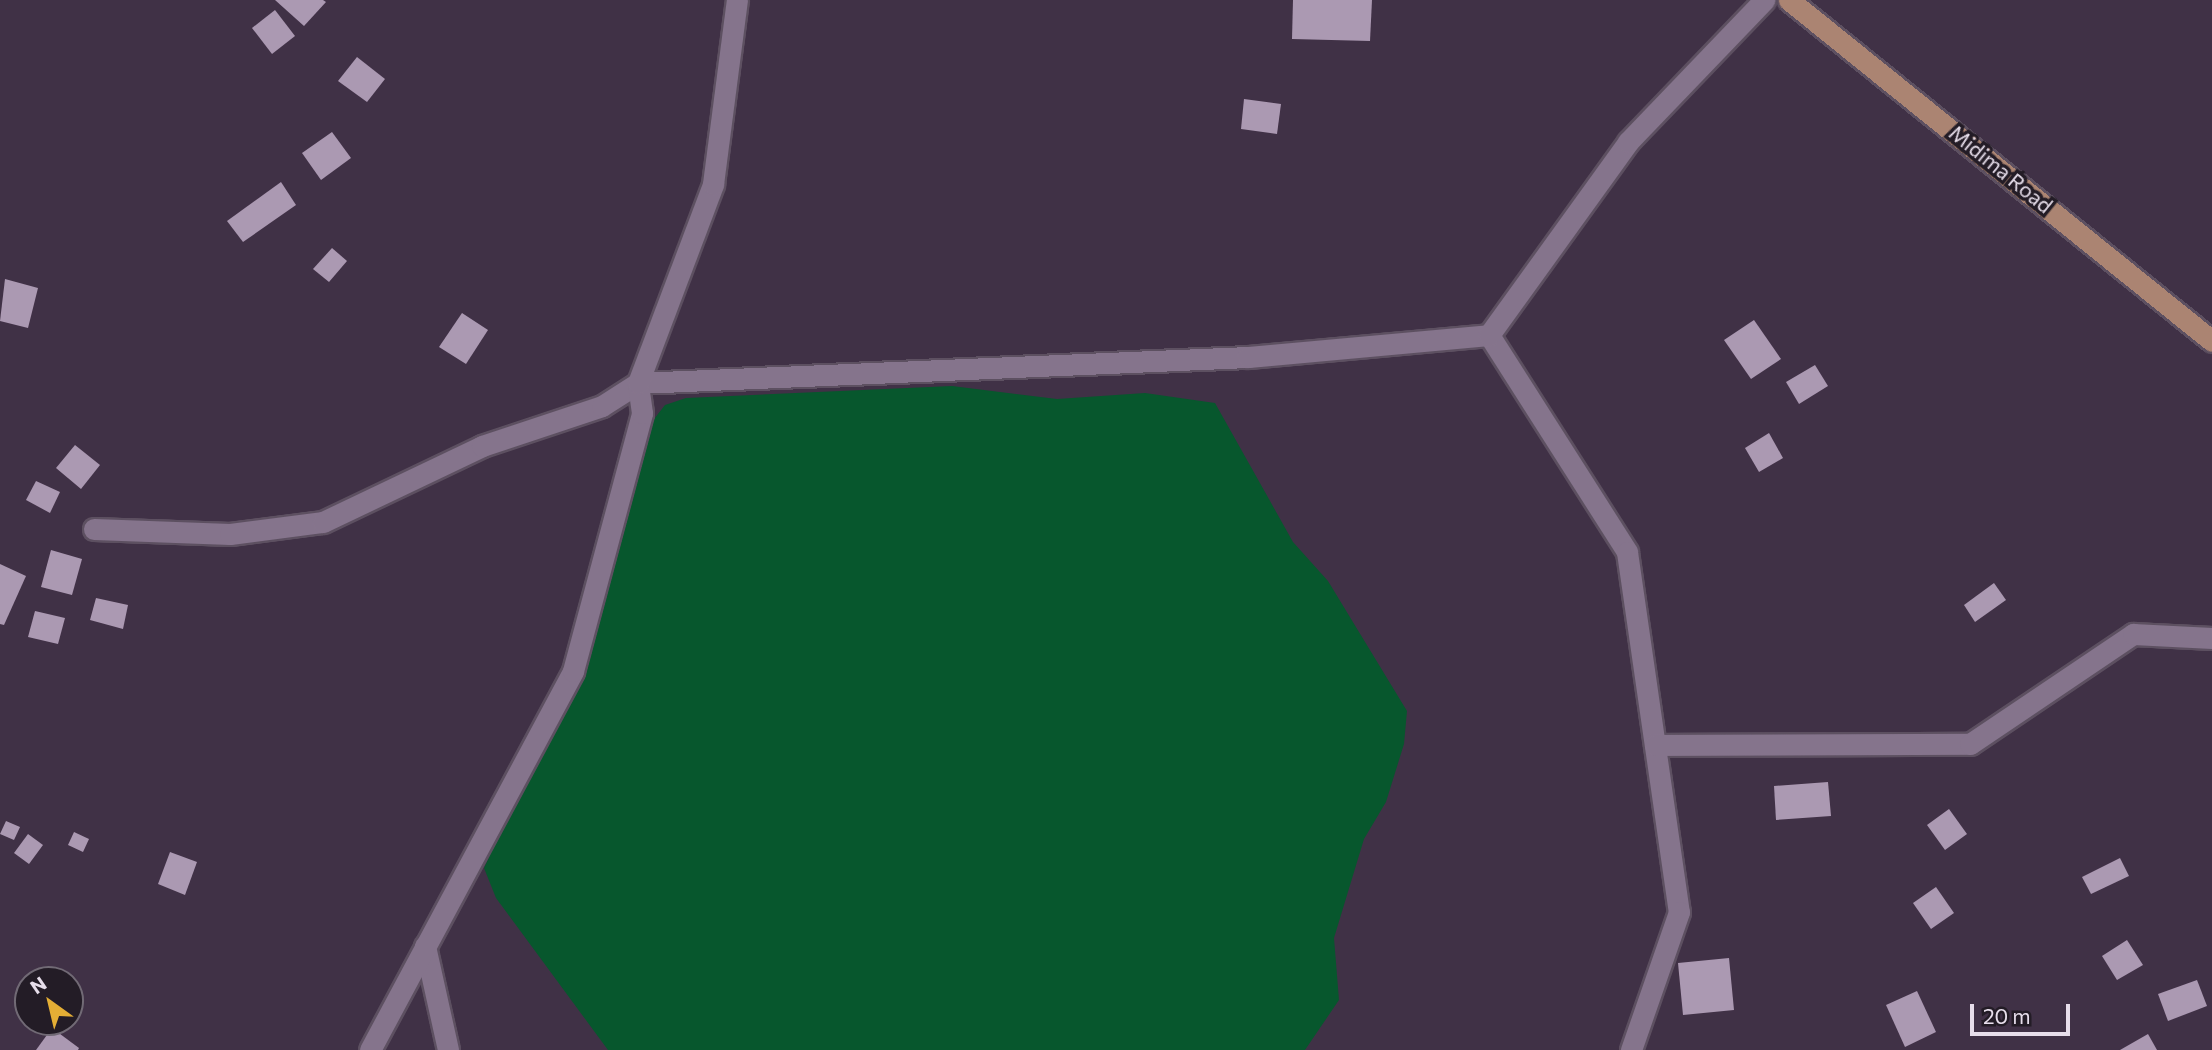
<!DOCTYPE html>
<html>
<head>
<meta charset="utf-8">
<style>
  body { margin:0 }
  #map { position:relative; width:2212px; height:1050px; overflow:hidden; background:#403146; font-family:Commissioner,sans-serif }
  div>[style] { position:absolute }
  .green>* { inset:0; background:#07572d }
  .building>* { inset:0; background:#ab99b2 }
  .roads { filter:drop-shadow(2px 0 #5d5061) drop-shadow(-2px 0 #5d5061) drop-shadow(0 2px #5d5061) drop-shadow(0 -2px #5d5061) }
  .street>* { height:21px; margin:-10.5px; padding:0 10.5px; transform-origin:10.5px; border-radius:10.5px; background:#85748c }
  .primary>* { height:21px; margin:-10.5px; padding:0 10.5px; transform-origin:10.5px; border-radius:10.5px; background:#ab8472 }
  span { translate:-50% -50%; white-space:nowrap; text-align:center; line-height:1.15; -webkit-text-stroke:7px #231c26; paint-order:stroke }
  .street-label { font-size:21px; color:#e7deeb }
  .north { position:absolute; left:14px; top:966px; width:70px; height:70px; box-sizing:border-box; background:#231c26; border:2px solid #716a75; border-radius:50%; rotate:326deg; font-size:19px; font-weight:700; line-height:28px; text-align:center; color:#e7deeb }
  .north::after { content:''; display:block; margin:auto; width:24px; height:32px; background:#e4ae35; clip-path:polygon(50% 0,100% 100%,50% 72%,0 100%) }
  .scale { position:absolute; left:1970px; top:1004px; width:100px; height:32px; box-sizing:border-box; border:4px solid #e7deeb; border-top:0; padding-left:9px; font-size:21px; line-height:24px; white-space:nowrap; color:#e7deeb; -webkit-text-stroke:5px #231c26; paint-order:stroke }
</style>
</head>
<body>
<div id="map">
  <div class="green">
    <i style="clip-path:polygon(952px 386px,1057px 399px,1145px 393px,1215px 403px,1293px 542px,1328px 581px,1407px 711px,1404px 744px,1386px 802px,1364px 839px,1334px 938px,1339px 1000px,1305px 1050px,608px 1050px,496px 898px,484px 868px,524px 779px,577px 690px,647px 428px,665px 405px,686px 398px)"></i>
  </div>
  <div class="building">
    <i style="clip-path:polygon(275px 0,323px 0,326px 2px,304px 26px)"></i>
    <i style="clip-path:polygon(1293px 0,1372px 0,1370px 41px,1292px 39px)"></i>
    <i style="clip-path:polygon(275px 10px,295px 36px,272px 54px,252px 28px)"></i>
    <i style="clip-path:polygon(357px 57px,385px 79px,367px 102px,338px 81px)"></i>
    <i style="clip-path:polygon(1244px 99px,1281px 104px,1277px 134px,1241px 129px)"></i>
    <i style="clip-path:polygon(332px 132px,351px 158px,321px 180px,302px 153px)"></i>
    <i style="clip-path:polygon(281px 182px,296px 205px,243px 242px,227px 221px)"></i>
    <i style="clip-path:polygon(332px 248px,347px 261px,329px 282px,313px 269px)"></i>
    <i style="clip-path:polygon(5px 279px,38px 288px,28px 328px,0 321px)"></i>
    <i style="clip-path:polygon(462px 313px,488px 330px,466px 364px,439px 347px)"></i>
    <i style="clip-path:polygon(1754px 320px,1781px 359px,1751px 379px,1724px 340px)"></i>
    <i style="clip-path:polygon(1815px 365px,1828px 386px,1799px 404px,1786px 382px)"></i>
    <i style="clip-path:polygon(1769px 433px,1783px 458px,1759px 472px,1745px 448px)"></i>
    <i style="clip-path:polygon(75px 445px,100px 465px,81px 489px,56px 468px)"></i>
    <i style="clip-path:polygon(36px 481px,60px 492px,50px 513px,26px 500px)"></i>
    <i style="clip-path:polygon(51px 550px,82px 559px,72px 595px,41px 587px)"></i>
    <i style="clip-path:polygon(0 564px,26px 576px,4px 625px,0 624px)"></i>
    <i style="clip-path:polygon(1994px 583px,2006px 600px,1975px 622px,1964px 605px)"></i>
    <i style="clip-path:polygon(96px 598px,128px 605px,123px 629px,90px 620px)"></i>
    <i style="clip-path:polygon(35px 611px,65px 618px,58px 644px,28px 637px)"></i>
    <i style="clip-path:polygon(1828px 782px,1831px 816px,1776px 820px,1774px 786px)"></i>
    <i style="clip-path:polygon(1949px 809px,1967px 834px,1945px 850px,1927px 825px)"></i>
    <i style="clip-path:polygon(6px 821px,20px 827px,14px 840px,0 834px)"></i>
    <i style="clip-path:polygon(74px 832px,89px 839px,83px 852px,68px 845px)"></i>
    <i style="clip-path:polygon(28px 834px,43px 845px,29px 864px,14px 853px)"></i>
    <i style="clip-path:polygon(170px 852px,197px 862px,185px 895px,158px 884px)"></i>
    <i style="clip-path:polygon(2120px 858px,2129px 876px,2091px 894px,2082px 877px)"></i>
    <i style="clip-path:polygon(1936px 887px,1954px 913px,1931px 929px,1913px 903px)"></i>
    <i style="clip-path:polygon(2127px 940px,2143px 965px,2117px 980px,2102px 956px)"></i>
    <i style="clip-path:polygon(1729px 958px,1734px 1010px,1683px 1015px,1678px 963px)"></i>
    <i style="clip-path:polygon(2197px 980px,2207px 1006px,2168px 1021px,2158px 994px)"></i>
    <i style="clip-path:polygon(1917px 991px,1936px 1032px,1905px 1047px,1886px 1005px)"></i>
    <i style="clip-path:polygon(52px 1028px,79px 1048px,78px 1050px,36px 1050px)"></i>
    <i style="clip-path:polygon(2148px 1034px,2157px 1050px,2120px 1050px)"></i>
  </div>
  <div class="roads">
    <div class="street">
      <i style="left:1489px;top:335px;width:257px;rotate:57.5deg"></i>
      <i style="left:1627px;top:552px;width:364px;rotate:81.8deg"></i>
      <i style="left:1679px;top:912px;width:146px;rotate:109.2deg"></i>
      <i style="left:94px;top:529px;width:136px;rotate:2.1deg"></i>
      <i style="left:230px;top:534px;width:94px;rotate:-7.4deg"></i>
      <i style="left:323px;top:522px;width:176px;rotate:-25.5deg"></i>
      <i style="left:482px;top:446px;width:126px;rotate:-18.4deg"></i>
      <i style="left:602px;top:406px;width:43px;rotate:-32.6deg"></i>
      <i style="left:638px;top:383px;width:611px;rotate:-2.44deg"></i>
      <i style="left:1248px;top:357px;width:242px;rotate:-5.2deg"></i>
      <i style="left:1489px;top:335px;width:238px;rotate:-54.2deg"></i>
      <i style="left:1628px;top:142px;width:197px;rotate:-46.2deg"></i>
      <i style="left:1655px;top:745px;width:315px;rotate:-0.2deg"></i>
      <i style="left:1970px;top:744px;width:197px;rotate:-34deg"></i>
      <i style="left:2133px;top:634px;width:79px;rotate:2.9deg"></i>
      <i style="left:425px;top:946px;width:107px;rotate:77.5deg"></i>
      <i style="left:370px;top:1050px;width:430px;rotate:-61.8deg"></i>
      <i style="left:573px;top:671px;width:267px;rotate:-75deg"></i>
      <i style="left:642px;top:413px;width:30px;rotate:-98deg"></i>
      <i style="left:638px;top:383px;width:213px;rotate:-69.3deg"></i>
      <i style="left:713px;top:184px;width:186px;rotate:-82.6deg"></i>
    </div>
    <div class="primary">
      <i style="left:1789px;top:0;width:543px;rotate:38.87deg"></i>
    </div>
  </div>
  <div class="street-label">
    <span style="left:2001px;top:169px;rotate:39deg">Midima Road</span>
  </div>
  <div class="north">N</div>
  <div class="scale">20 m</div>
</div>
</body>
</html>
